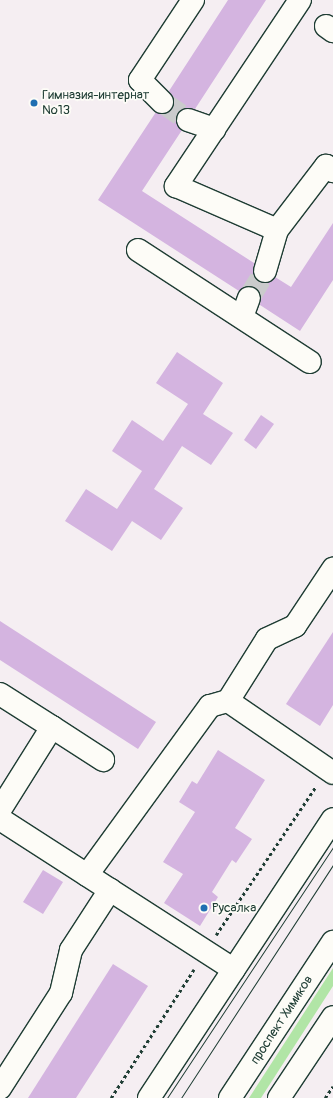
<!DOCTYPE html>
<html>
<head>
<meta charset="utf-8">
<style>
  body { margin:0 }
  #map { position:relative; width:333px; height:1098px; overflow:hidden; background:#f5eef2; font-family:Pangolin,sans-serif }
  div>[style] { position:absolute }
  .green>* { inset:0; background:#b1e5a6 }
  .building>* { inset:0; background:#d4b4e0 }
  .minor-tunnel>* { height:22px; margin-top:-11px; transform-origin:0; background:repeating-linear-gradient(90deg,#cacbcc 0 22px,transparent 0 33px) }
  .path>* { height:2.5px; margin-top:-1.25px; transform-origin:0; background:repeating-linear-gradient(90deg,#1f3d34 0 3px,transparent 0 6px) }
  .roads { filter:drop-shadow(1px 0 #1f3d34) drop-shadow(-1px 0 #1f3d34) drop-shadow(0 1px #1f3d34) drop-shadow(0 -1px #1f3d34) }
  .minor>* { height:22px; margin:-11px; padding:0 11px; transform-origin:11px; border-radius:11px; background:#fdfcf7 }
  .major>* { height:22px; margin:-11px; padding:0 11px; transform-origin:11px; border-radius:11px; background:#fdfcf7 }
  .tram>* { height:1px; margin:-0.5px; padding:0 0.5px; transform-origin:0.5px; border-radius:0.5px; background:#1f3d34 }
  .dots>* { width:11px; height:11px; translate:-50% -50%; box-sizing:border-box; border:2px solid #fdfcf7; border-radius:50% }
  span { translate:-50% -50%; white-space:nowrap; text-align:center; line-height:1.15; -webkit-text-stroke:3.5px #fdfcf7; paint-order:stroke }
  .poi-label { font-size:13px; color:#1f3d34 }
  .left { translate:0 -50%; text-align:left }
  .street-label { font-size:13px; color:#1f3d34 }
</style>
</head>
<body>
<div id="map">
  <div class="green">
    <i style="clip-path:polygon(333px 968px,333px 986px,261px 1098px,249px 1098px)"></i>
  </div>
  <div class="building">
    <i style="clip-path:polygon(228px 0,266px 0,195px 109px,185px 108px,176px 116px,176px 123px,182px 130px,142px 191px,254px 263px,253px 274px,262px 283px,268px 283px,275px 277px,291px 287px,333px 223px,333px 280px,300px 331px,260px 305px,261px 296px,254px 286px,246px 286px,239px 291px,98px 200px,156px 112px,165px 114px,171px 111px,174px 99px,169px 91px)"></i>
    <i style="clip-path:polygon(177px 352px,223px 383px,203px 414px,233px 433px,211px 465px,182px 446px,154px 489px,183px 508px,161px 540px,132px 521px,112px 551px,65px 521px,86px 489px,117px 509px,142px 471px,112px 451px,132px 420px,163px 441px,188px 404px,156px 383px)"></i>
    <i style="clip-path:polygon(261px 415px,274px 424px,256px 449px,244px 440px)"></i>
    <i style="clip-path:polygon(0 621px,156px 722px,138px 749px,0 660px)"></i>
    <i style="clip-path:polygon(333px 632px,333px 705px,320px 726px,286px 704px)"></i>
    <i style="clip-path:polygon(218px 750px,265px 780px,235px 828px,252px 839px,236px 863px,232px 860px,212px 892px,218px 897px,200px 926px,164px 903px,183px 874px,163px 862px,195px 812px,179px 802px,192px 781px,197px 784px)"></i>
    <i style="clip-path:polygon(43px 870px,63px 882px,43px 914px,23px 902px)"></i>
    <i style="clip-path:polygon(113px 964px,148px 986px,76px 1098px,28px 1098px)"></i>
  </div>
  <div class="minor-tunnel">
    <i style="left:162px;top:102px;width:32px;rotate:35deg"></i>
    <i style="left:249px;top:298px;width:31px;rotate:-59deg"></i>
  </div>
  <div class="path">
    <i style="left:216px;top:935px;width:179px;rotate:-56.1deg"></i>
    <i style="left:111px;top:1098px;width:153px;rotate:-57.2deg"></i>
    <i style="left:325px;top:1098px;width:14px;rotate:-56deg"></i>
  </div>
  <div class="roads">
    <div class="minor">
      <i style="left:300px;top:0;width:224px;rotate:123.7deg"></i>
      <i style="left:176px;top:186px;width:110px;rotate:23.5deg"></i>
      <i style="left:277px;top:230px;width:81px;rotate:-52.6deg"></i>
      <i style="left:326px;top:166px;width:9px;rotate:36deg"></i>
      <i style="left:326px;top:26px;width:9px;rotate:36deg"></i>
      <i style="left:162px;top:102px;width:31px;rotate:-135deg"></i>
      <i style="left:140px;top:80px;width:96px;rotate:-56.5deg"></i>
      <i style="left:188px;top:120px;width:28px;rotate:19deg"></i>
      <i style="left:138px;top:250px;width:205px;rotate:33.1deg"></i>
      <i style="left:265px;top:271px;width:43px;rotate:-73.7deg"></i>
      <i style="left:242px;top:317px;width:20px;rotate:-70deg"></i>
      <i style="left:0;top:694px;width:62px;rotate:32.4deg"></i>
      <i style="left:52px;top:727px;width:98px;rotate:122.1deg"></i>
      <i style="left:228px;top:701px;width:127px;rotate:34.4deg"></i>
      <i style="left:52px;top:727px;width:61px;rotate:32.9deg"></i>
      <i style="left:0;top:819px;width:278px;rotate:32.8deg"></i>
      <i style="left:87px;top:875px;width:209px;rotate:-54deg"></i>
      <i style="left:210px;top:706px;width:19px;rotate:-16deg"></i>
      <i style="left:228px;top:701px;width:73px;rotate:-57.8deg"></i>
      <i style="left:267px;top:639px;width:31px;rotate:-25deg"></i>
      <i style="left:295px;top:626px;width:69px;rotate:-56.3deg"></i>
      <i style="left:0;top:1088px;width:113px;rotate:-57.3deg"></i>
      <i style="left:61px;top:993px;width:44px;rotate:-76.9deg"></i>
      <i style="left:71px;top:950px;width:72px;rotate:-57deg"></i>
      <i style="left:149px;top:1098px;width:334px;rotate:-56.6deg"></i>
    </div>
    <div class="major">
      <i style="left:230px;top:1098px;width:187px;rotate:-56.6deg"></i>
      <i style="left:279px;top:1098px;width:97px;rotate:-56.3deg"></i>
    </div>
  </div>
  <div class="tram">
    <i style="left:167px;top:1098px;width:301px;rotate:-56.5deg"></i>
    <i style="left:181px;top:1098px;width:278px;rotate:-56.9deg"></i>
  </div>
  <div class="dots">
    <i style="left:34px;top:103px;background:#1f6fb2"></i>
    <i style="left:204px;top:908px;background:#1f6fb2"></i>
  </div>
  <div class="poi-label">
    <span class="left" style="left:42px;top:103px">Гимназия-интернат<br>№13</span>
    <span class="left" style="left:212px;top:908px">Русалка</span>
  </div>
  <div class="street-label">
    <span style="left:282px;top:1020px;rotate:-57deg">проспект Химиков</span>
  </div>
</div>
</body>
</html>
